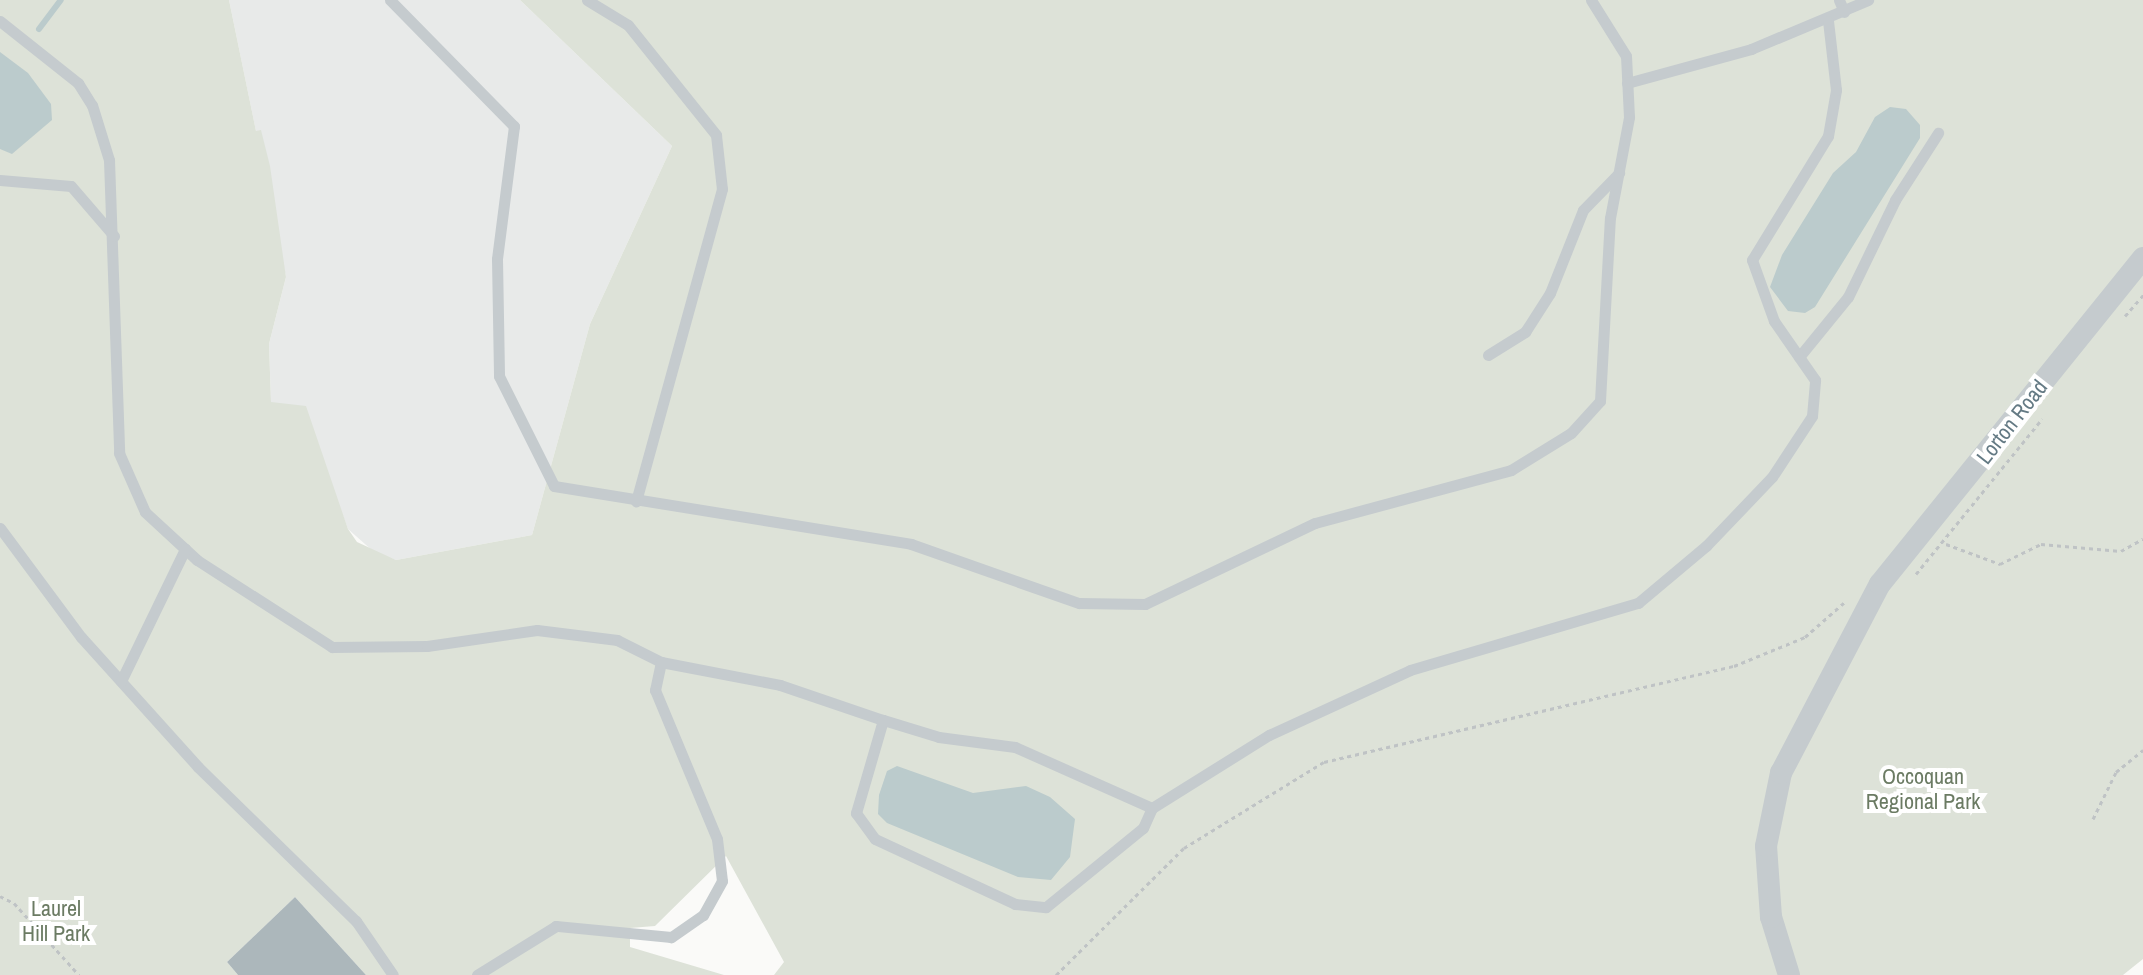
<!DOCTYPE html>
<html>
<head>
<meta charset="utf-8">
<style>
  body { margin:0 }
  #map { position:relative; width:2143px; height:975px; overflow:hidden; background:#fafaf8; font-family:"Archivo Narrow",sans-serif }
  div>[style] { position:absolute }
  .built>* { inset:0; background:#e8eae9 }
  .green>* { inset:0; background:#dde2d8 }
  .water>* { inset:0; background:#bbcbcc }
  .stream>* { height:6px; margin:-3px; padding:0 3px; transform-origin:3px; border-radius:3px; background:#bbcbcc }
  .building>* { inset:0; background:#acb7bb }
  .path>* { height:3px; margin-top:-1.5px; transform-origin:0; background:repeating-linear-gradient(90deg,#bfc3c5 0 4px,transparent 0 8px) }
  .lane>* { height:11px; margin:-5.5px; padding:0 5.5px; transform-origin:5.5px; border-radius:5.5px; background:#c5cbce }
  .street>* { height:22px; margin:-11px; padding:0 11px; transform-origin:11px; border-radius:11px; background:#c5cbce }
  span { translate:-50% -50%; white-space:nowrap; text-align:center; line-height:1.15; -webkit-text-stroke:8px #fff; paint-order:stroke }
  .street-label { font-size:22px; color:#647a84 }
  .park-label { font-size:22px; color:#6b7b63 }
</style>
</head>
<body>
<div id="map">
  <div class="built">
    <i style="clip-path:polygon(229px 0,520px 0,672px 146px,590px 324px,532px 535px,396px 560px,374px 552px,348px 529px,333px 489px,271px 402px,269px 344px,286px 277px)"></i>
  </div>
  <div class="green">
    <i style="clip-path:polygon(0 0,229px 0,256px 131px,261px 130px,270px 166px,286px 277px,269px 344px,271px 402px,306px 406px,348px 529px,357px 542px,396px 560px,532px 535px,590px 324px,672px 146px,520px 0,2143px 0,2143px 959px,2123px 975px,774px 975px,784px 962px,726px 856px,655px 926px,630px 928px,630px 947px,724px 975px,366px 975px,295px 897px,227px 962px,238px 975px,0 975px)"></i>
  </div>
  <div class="water">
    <i style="clip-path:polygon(0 52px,28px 73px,51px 104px,52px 120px,12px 154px,0 149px)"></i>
    <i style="clip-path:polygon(1890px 107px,1906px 109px,1920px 125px,1920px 138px,1815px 307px,1805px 313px,1788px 311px,1770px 287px,1782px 255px,1833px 173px,1856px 152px,1875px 117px)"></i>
    <i style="clip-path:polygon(897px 766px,973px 793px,1026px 786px,1050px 797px,1075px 819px,1070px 857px,1051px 880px,1018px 877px,887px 823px,878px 814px,879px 795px,887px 771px)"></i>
  </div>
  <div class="stream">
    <i style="left:39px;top:29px;width:36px;rotate:-53deg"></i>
  </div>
  <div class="building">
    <i style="clip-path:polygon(295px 897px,366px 975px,238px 975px,227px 962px)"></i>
  </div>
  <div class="path">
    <i style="left:2125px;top:316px;width:28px;rotate:-49deg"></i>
    <i style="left:1946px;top:544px;width:58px;rotate:20.3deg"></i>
    <i style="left:2000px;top:564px;width:46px;rotate:-26deg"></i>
    <i style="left:2041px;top:544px;width:80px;rotate:5deg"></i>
    <i style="left:2121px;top:551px;width:25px;rotate:-29deg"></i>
    <i style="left:1916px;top:574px;width:200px;rotate:-50.9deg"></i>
    <i style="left:2093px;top:819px;width:52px;rotate:-63.9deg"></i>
    <i style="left:2116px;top:772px;width:35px;rotate:-39deg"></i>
    <i style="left:0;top:896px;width:16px;rotate:27deg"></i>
    <i style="left:14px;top:903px;width:97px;rotate:47.9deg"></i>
    <i style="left:1056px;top:975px;width:180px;rotate:-44.8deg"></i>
    <i style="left:1184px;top:848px;width:164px;rotate:-31.6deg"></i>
    <i style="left:1324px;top:762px;width:421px;rotate:-13.2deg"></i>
    <i style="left:1734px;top:666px;width:77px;rotate:-22.2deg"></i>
    <i style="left:1805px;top:637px;width:55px;rotate:-41.3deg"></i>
  </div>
  <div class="lane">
    <i style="left:390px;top:0;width:177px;rotate:45.5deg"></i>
    <i style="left:514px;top:126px;width:134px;rotate:97.3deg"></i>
    <i style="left:497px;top:259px;width:117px;rotate:89deg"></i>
    <i style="left:499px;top:376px;width:123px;rotate:63.4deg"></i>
    <i style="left:554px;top:486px;width:362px;rotate:9.2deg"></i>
    <i style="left:911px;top:544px;width:178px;rotate:19.4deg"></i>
    <i style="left:1079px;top:603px;width:66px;rotate:0.9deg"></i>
    <i style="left:1145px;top:604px;width:188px;rotate:-25.5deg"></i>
    <i style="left:1315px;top:523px;width:203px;rotate:-15.1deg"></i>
    <i style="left:1511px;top:470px;width:70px;rotate:-31.7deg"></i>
    <i style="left:1571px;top:433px;width:43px;rotate:-47.8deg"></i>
    <i style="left:1600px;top:401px;width:183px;rotate:-86.9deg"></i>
    <i style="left:1610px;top:218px;width:103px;rotate:-79.3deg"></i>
    <i style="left:1629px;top:117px;width:61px;rotate:-92.8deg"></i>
    <i style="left:1626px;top:56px;width:66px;rotate:-122deg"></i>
    <i style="left:587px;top:0;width:48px;rotate:31.4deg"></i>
    <i style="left:628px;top:25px;width:141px;rotate:51.3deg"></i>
    <i style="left:716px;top:135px;width:54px;rotate:83.7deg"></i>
    <i style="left:722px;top:189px;width:324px;rotate:105.4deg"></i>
    <i style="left:1839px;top:0;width:13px;rotate:67deg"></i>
    <i style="left:0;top:21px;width:100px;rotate:38.5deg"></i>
    <i style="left:78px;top:83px;width:26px;rotate:58deg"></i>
    <i style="left:92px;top:105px;width:58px;rotate:72.8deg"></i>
    <i style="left:109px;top:160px;width:293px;rotate:88deg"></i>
    <i style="left:119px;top:453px;width:64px;rotate:66.2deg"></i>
    <i style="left:145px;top:512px;width:71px;rotate:42.7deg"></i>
    <i style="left:197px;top:560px;width:161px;rotate:32.8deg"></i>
    <i style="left:332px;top:647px;width:95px;rotate:-0.6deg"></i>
    <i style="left:427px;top:646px;width:111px;rotate:-8.3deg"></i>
    <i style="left:537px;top:630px;width:81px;rotate:7.1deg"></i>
    <i style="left:617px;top:640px;width:49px;rotate:26.6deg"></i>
    <i style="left:661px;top:662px;width:29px;rotate:102deg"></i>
    <i style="left:655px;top:690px;width:161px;rotate:67.4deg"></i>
    <i style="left:717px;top:839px;width:42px;rotate:83.2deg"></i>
    <i style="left:722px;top:881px;width:39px;rotate:119deg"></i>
    <i style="left:703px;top:915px;width:39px;rotate:145deg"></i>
    <i style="left:671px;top:937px;width:116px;rotate:-174.5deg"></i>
    <i style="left:556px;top:926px;width:93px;rotate:148.2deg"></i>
    <i style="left:1627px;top:83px;width:129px;rotate:-15.3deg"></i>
    <i style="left:1751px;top:49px;width:127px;rotate:-22.7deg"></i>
    <i style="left:0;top:180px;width:71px;rotate:4.8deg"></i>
    <i style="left:71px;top:186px;width:66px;rotate:49.3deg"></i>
    <i style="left:1488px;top:355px;width:44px;rotate:-31.9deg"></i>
    <i style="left:1525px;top:332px;width:46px;rotate:-57.3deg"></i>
    <i style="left:1550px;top:293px;width:89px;rotate:-68.3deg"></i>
    <i style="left:1583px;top:210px;width:52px;rotate:-45.8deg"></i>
    <i style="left:1799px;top:357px;width:77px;rotate:-50.8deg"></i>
    <i style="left:1848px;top:297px;width:108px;rotate:-64.1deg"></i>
    <i style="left:1895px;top:200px;width:80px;rotate:-57.3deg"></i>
    <i style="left:0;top:528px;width:136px;rotate:53.4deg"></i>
    <i style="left:81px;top:637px;width:175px;rotate:48deg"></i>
    <i style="left:198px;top:767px;width:221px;rotate:44.3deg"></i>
    <i style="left:356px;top:921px;width:65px;rotate:55.6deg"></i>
    <i style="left:661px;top:662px;width:121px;rotate:10.9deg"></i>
    <i style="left:780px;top:685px;width:109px;rotate:18.8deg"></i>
    <i style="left:883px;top:720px;width:97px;rotate:106.2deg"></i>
    <i style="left:856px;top:813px;width:32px;rotate:54deg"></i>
    <i style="left:875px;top:839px;width:154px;rotate:24.9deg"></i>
    <i style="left:1015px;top:904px;width:31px;rotate:6deg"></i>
    <i style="left:1046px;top:907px;width:125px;rotate:-39.2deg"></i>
    <i style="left:1143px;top:828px;width:22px;rotate:-66deg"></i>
    <i style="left:1152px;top:808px;width:150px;rotate:-156deg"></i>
    <i style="left:1015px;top:747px;width:77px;rotate:-172.5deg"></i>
    <i style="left:939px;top:737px;width:59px;rotate:-163.1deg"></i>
    <i style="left:121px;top:681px;width:147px;rotate:-64.1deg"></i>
    <i style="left:1152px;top:808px;width:138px;rotate:-32deg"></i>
    <i style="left:1269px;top:735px;width:155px;rotate:-24.7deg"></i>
    <i style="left:1410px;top:670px;width:238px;rotate:-16.4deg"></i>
    <i style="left:1638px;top:603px;width:89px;rotate:-40deg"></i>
    <i style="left:1706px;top:546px;width:95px;rotate:-46.3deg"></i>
    <i style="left:1772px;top:477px;width:73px;rotate:-56.7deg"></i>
    <i style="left:1812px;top:416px;width:36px;rotate:-85deg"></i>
    <i style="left:1815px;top:380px;width:72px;rotate:-124.8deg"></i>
    <i style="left:1774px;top:321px;width:65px;rotate:-109.8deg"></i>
    <i style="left:1752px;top:260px;width:145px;rotate:-58.5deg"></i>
    <i style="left:1828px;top:136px;width:47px;rotate:-80.1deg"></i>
    <i style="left:1836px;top:90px;width:69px;rotate:-96.6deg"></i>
  </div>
  <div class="street">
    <i style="left:1789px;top:975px;width:61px;rotate:-107.2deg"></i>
    <i style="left:1771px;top:917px;width:71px;rotate:-94deg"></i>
    <i style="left:1766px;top:846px;width:75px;rotate:-78.4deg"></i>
    <i style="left:1781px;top:773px;width:213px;rotate:-62.4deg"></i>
    <i style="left:1880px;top:584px;width:419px;rotate:-51.1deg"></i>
  </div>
  <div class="street-label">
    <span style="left:2012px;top:422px;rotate:-52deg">Lorton Road</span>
  </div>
  <div class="park-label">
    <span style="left:1923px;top:789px">Occoquan<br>Regional Park</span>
    <span style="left:56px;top:921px">Laurel<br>Hill Park</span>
  </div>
</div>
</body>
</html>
